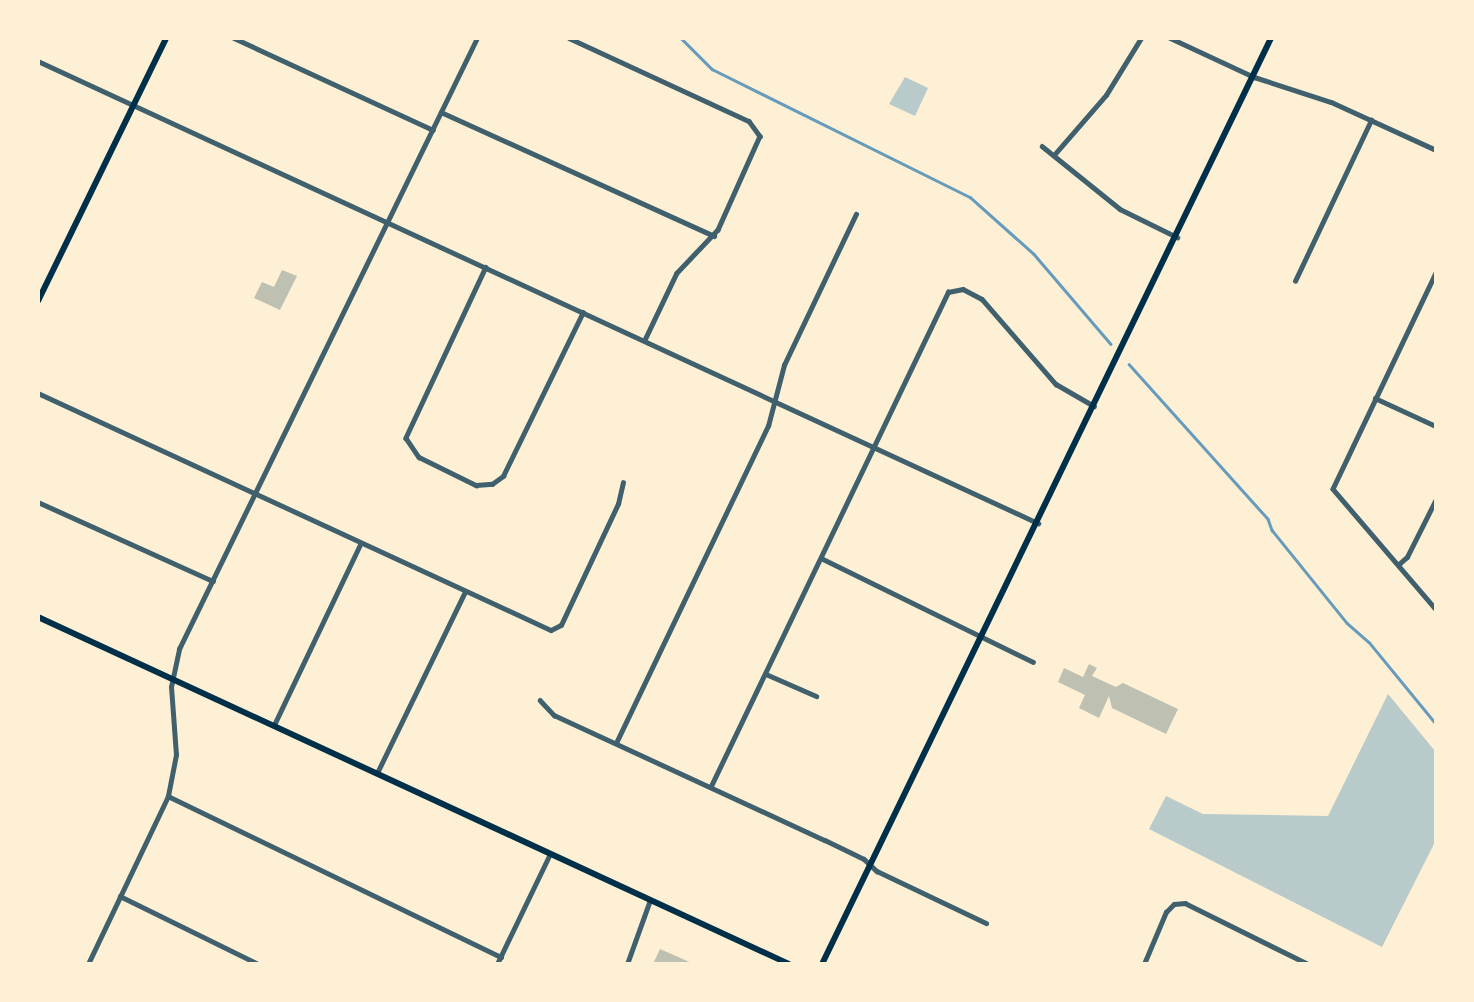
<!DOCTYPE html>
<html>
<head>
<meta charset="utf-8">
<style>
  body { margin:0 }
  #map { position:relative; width:1474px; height:1002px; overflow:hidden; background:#fdf0d5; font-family:Karla,sans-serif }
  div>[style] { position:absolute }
  .green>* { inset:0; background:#b9caca }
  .stream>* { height:2.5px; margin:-1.25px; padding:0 1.25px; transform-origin:1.25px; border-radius:1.25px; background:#669bbc }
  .building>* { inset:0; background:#bec0b2 }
  .minor>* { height:4.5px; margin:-2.25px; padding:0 2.25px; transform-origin:2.25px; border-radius:2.25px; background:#3f606c }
  .tertiary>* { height:5px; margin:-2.5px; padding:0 2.5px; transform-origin:2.5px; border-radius:2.5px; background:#3f606c }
  .secondary>* { height:6px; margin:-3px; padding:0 3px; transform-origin:3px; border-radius:3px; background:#003049 }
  span { translate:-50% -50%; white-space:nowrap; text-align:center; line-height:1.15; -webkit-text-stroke:5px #fdf0d5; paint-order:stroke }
  .frame { position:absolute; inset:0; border:40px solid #fdf0d5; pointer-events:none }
</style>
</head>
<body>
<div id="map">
  <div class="green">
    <i style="clip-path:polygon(905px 77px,928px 88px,915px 116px,889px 104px)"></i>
    <i style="clip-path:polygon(1388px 694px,1435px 751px,1436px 840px,1382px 947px,1149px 829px,1166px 796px,1203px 814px,1328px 816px)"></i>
  </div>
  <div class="stream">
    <i style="left:681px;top:38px;width:44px;rotate:45deg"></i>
    <i style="left:712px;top:69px;width:288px;rotate:26.4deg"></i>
    <i style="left:970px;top:197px;width:86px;rotate:41.7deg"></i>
    <i style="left:1034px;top:254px;width:118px;rotate:49.5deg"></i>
    <i style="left:1129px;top:364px;width:208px;rotate:48.1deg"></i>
    <i style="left:1268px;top:519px;width:12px;rotate:70deg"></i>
    <i style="left:1272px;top:530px;width:119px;rotate:51.1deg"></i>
    <i style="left:1347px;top:623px;width:29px;rotate:41deg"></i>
    <i style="left:1369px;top:642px;width:106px;rotate:50.7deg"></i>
  </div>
  <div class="building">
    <i style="clip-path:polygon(282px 270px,297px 276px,280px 310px,254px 298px,262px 282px,274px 287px)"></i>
    <i style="clip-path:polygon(1089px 664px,1097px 668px,1092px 676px,1116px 687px,1123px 683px,1178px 709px,1166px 734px,1112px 708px,1109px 696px,1099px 718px,1079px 708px,1085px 695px,1058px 682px,1064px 668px,1083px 677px)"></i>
    <i style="clip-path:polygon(660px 949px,694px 964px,653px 964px)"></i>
  </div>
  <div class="minor">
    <i style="left:234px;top:38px;width:219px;rotate:24.8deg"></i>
    <i style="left:569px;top:38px;width:198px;rotate:24.8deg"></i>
    <i style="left:749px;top:121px;width:19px;rotate:54deg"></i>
    <i style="left:760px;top:136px;width:103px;rotate:114.1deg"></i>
    <i style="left:718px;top:230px;width:59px;rotate:133.6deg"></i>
    <i style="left:677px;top:273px;width:74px;rotate:115.5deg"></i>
    <i style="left:38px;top:61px;width:1102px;rotate:24.8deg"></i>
    <i style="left:441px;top:112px;width:300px;rotate:24.4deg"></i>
    <i style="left:1042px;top:146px;width:100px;rotate:38.9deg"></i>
    <i style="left:1120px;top:209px;width:64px;rotate:26.2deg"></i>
    <i style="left:1054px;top:155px;width:79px;rotate:-49.1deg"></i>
    <i style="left:1106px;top:95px;width:67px;rotate:-58.4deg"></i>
    <i style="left:486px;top:267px;width:189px;rotate:115.1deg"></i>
    <i style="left:406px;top:438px;width:23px;rotate:56deg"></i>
    <i style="left:419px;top:457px;width:64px;rotate:26.2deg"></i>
    <i style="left:476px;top:485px;width:16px;rotate:-4deg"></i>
    <i style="left:492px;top:484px;width:14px;rotate:-36deg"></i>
    <i style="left:503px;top:476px;width:182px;rotate:-64deg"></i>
    <i style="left:1436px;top:273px;width:239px;rotate:115.5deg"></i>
    <i style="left:1333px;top:489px;width:158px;rotate:49.4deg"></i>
    <i style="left:1295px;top:281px;width:178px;rotate:-64.7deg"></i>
    <i style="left:38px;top:393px;width:565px;rotate:24.8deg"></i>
    <i style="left:551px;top:630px;width:11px;rotate:-27deg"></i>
    <i style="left:561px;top:625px;width:134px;rotate:-64.8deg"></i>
    <i style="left:618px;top:504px;width:22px;rotate:-77deg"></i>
    <i style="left:1375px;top:398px;width:67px;rotate:24.7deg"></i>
    <i style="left:38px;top:502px;width:192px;rotate:24.3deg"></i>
    <i style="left:821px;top:558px;width:236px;rotate:26.1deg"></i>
    <i style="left:1398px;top:565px;width:12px;rotate:-42deg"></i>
    <i style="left:1407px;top:557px;width:65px;rotate:-63.4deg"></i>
    <i style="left:766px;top:674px;width:55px;rotate:23.7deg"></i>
    <i style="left:540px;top:700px;width:21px;rotate:47deg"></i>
    <i style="left:554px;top:715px;width:298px;rotate:24.8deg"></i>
    <i style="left:825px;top:840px;width:43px;rotate:26deg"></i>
    <i style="left:864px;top:859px;width:18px;rotate:43deg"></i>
    <i style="left:877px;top:871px;width:121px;rotate:25.5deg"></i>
    <i style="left:274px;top:725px;width:199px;rotate:-64.5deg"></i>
    <i style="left:616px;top:743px;width:352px;rotate:-64.4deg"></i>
    <i style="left:768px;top:426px;width:63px;rotate:-75.3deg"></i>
    <i style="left:784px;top:365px;width:167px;rotate:-64.5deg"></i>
    <i style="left:377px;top:773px;width:201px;rotate:-64.1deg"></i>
    <i style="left:711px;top:786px;width:548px;rotate:-64.37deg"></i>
    <i style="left:948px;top:292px;width:15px;rotate:-11deg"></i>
    <i style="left:963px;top:289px;width:21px;rotate:28deg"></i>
    <i style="left:982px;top:299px;width:113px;rotate:49deg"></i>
    <i style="left:1056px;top:384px;width:44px;rotate:30.1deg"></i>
    <i style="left:168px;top:796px;width:370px;rotate:25.8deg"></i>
    <i style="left:120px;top:896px;width:154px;rotate:26.2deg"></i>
    <i style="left:88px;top:964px;width:186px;rotate:-64.5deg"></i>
    <i style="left:168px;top:796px;width:42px;rotate:-79deg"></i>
    <i style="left:176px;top:755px;width:68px;rotate:-94.2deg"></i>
    <i style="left:171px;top:687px;width:39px;rotate:-78deg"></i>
    <i style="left:179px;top:649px;width:680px;rotate:-64deg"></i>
    <i style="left:497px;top:964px;width:122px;rotate:-64.3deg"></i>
    <i style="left:627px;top:964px;width:68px;rotate:-70.2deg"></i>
    <i style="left:1144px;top:964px;width:56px;rotate:-67.1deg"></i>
    <i style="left:1166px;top:912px;width:11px;rotate:-45deg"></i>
    <i style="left:1174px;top:904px;width:11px;rotate:-5deg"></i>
    <i style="left:1185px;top:903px;width:137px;rotate:26.4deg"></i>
  </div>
  <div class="tertiary">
    <i style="left:1170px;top:38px;width:93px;rotate:24.9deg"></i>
    <i style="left:1254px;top:77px;width:81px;rotate:18deg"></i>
    <i style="left:1331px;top:102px;width:115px;rotate:24.6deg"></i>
  </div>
  <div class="secondary">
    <i style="left:38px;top:301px;width:292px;rotate:-64deg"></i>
    <i style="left:38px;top:617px;width:827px;rotate:24.8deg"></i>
    <i style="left:822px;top:964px;width:1029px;rotate:-64.13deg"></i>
  </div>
  <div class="frame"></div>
</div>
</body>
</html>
